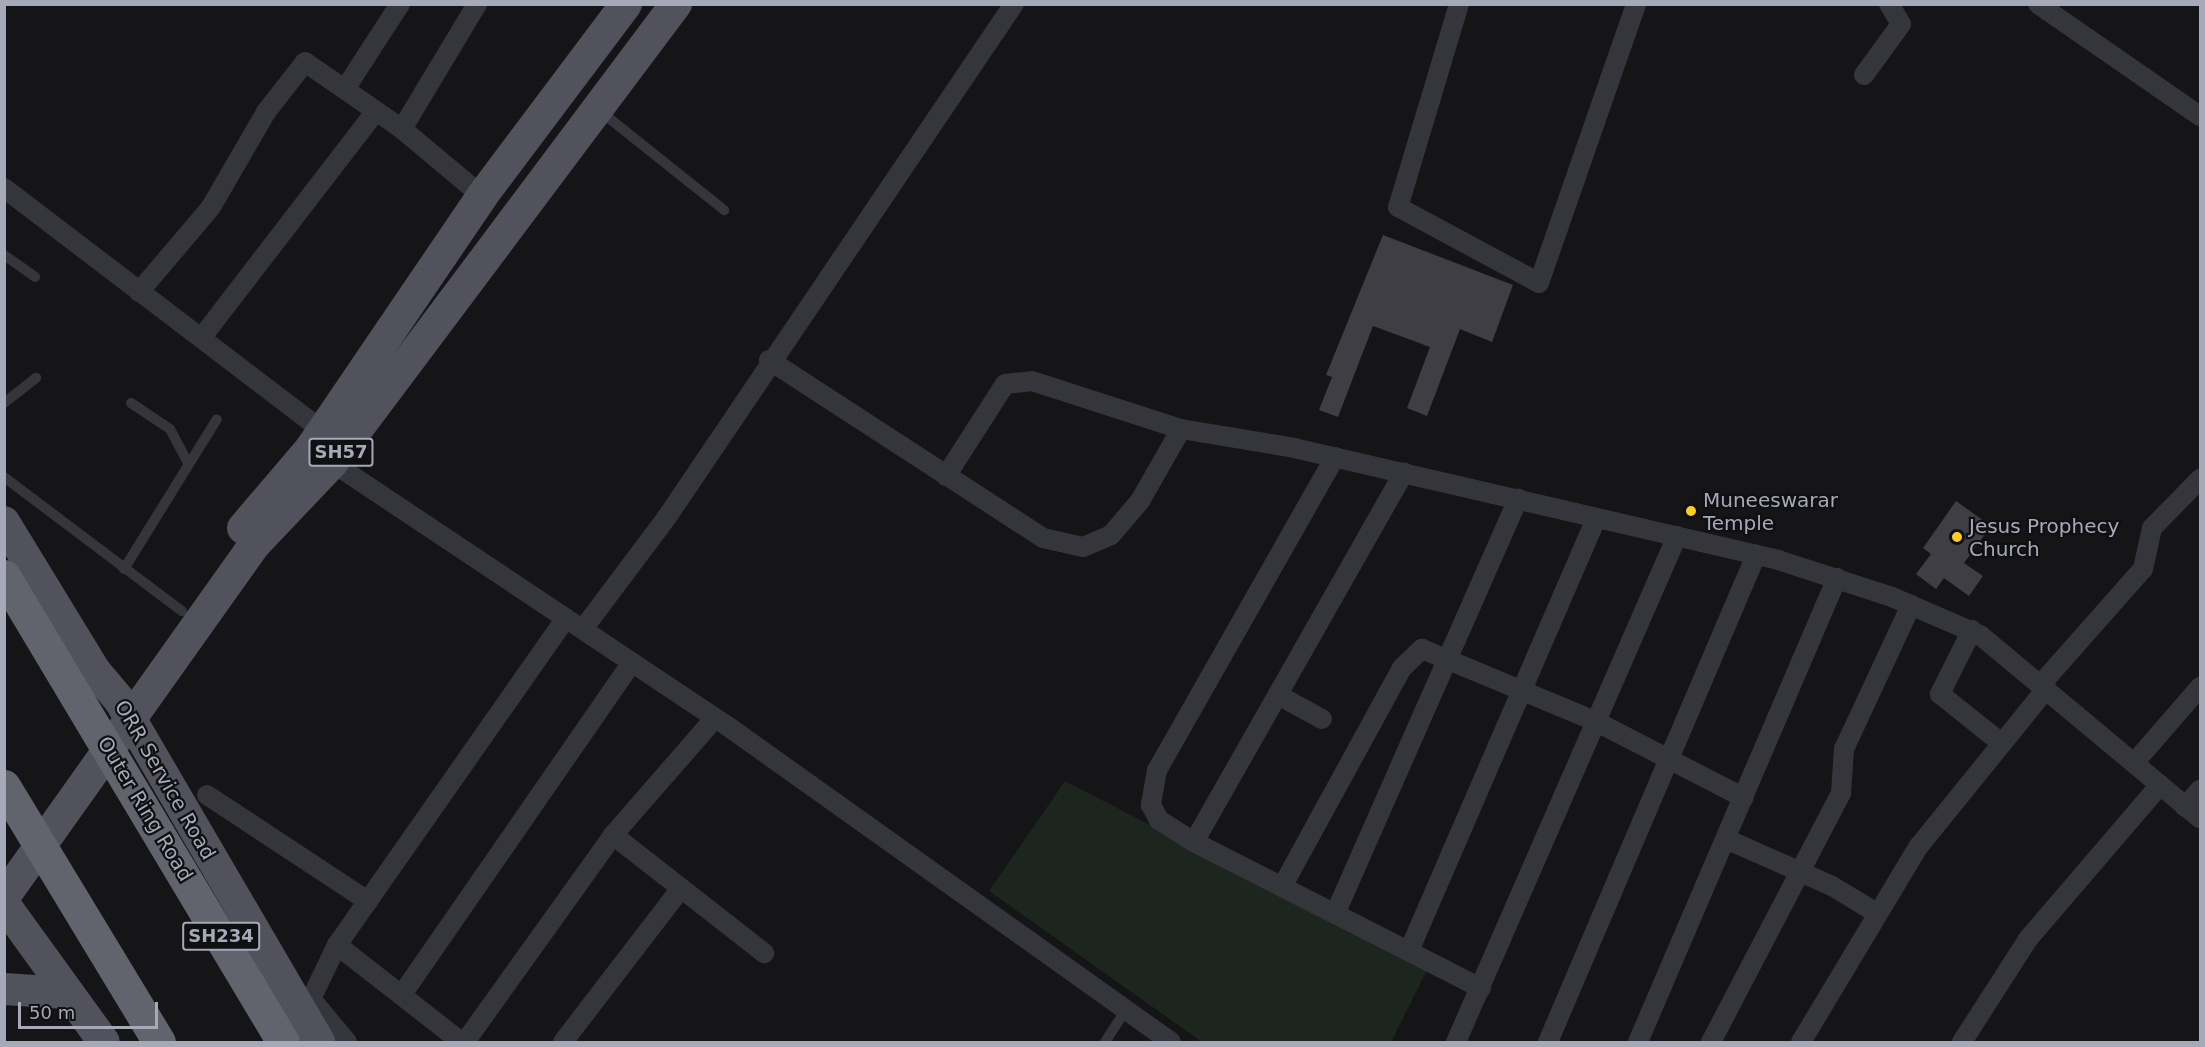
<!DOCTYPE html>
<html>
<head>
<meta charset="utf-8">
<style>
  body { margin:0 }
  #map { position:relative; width:2205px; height:1047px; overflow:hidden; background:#151417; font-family:"DejaVu Sans",sans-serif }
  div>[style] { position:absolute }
  .green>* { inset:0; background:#1c251e }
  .building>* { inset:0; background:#3e3e44 }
  .lane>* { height:10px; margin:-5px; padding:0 5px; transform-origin:5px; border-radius:5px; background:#35363c }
  .street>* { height:20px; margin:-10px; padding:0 10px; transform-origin:10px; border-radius:10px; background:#35363c }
  .primary>* { height:32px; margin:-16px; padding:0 16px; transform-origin:16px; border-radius:16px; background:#51525b }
  .highway>* { height:33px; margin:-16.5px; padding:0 16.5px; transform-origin:16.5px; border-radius:16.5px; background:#61636d }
  .dots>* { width:16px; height:16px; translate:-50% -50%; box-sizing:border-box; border:3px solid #101012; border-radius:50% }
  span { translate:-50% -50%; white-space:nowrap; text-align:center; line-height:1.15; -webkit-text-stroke:4.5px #101012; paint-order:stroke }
  .shield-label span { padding:2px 4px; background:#101012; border:2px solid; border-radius:4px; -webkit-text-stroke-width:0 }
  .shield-label { font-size:18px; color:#a5a9b8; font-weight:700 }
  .poi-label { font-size:20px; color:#a5a9b8 }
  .left { translate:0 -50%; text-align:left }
  .street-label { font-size:20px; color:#a5a9b8 }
  .frame { position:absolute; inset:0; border:6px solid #a5a9b8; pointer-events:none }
  .scale { position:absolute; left:18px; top:1002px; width:140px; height:27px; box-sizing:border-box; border:3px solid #a5a9b8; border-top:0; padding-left:8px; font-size:18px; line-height:21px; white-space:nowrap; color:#a5a9b8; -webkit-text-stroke:4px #101012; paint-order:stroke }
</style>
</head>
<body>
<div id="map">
  <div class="green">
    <i style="clip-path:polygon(1065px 781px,1428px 968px,1391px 1042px,1202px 1042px,989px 891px)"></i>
  </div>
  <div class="building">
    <i style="clip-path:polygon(1383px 235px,1513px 285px,1492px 342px,1460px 329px,1427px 416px,1407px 408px,1430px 347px,1373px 326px,1338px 417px,1319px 410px,1332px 377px,1326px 375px)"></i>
    <i style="clip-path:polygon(1956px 501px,1991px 526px,1964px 563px,1983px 576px,1969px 596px,1944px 578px,1936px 589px,1916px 574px,1931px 554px,1923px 548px)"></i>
  </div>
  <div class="lane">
    <i style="left:600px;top:111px;width:159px;rotate:38.6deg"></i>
    <i style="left:4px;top:255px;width:38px;rotate:35deg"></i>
    <i style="left:4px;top:403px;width:41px;rotate:-38deg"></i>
    <i style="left:131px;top:403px;width:47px;rotate:33.7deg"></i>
    <i style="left:170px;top:429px;width:38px;rotate:62deg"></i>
    <i style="left:4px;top:477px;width:223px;rotate:37deg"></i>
    <i style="left:124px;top:569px;width:176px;rotate:-58.2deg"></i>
    <i style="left:1105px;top:1042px;width:37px;rotate:-57deg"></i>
  </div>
  <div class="street">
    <i style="left:1459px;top:4px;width:212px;rotate:106.7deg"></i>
    <i style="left:1398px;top:207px;width:160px;rotate:28.3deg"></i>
    <i style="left:1539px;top:283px;width:295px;rotate:-70.8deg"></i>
    <i style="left:2038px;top:4px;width:197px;rotate:34.7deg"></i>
    <i style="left:1864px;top:75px;width:63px;rotate:-54deg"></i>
    <i style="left:1901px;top:24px;width:23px;rotate:-121deg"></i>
    <i style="left:345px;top:89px;width:101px;rotate:-57.1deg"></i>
    <i style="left:402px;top:129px;width:146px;rotate:-59deg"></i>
    <i style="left:4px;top:188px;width:401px;rotate:37.3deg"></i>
    <i style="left:139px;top:292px;width:111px;rotate:-49.7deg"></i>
    <i style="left:211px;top:207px;width:110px;rotate:-59.9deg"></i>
    <i style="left:266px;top:112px;width:63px;rotate:-52deg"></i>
    <i style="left:305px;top:62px;width:118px;rotate:34.6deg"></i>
    <i style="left:402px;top:129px;width:104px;rotate:39.9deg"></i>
    <i style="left:202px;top:337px;width:285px;rotate:-52.4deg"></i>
    <i style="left:769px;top:360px;width:327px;rotate:33deg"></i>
    <i style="left:1043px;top:538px;width:41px;rotate:12.7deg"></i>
    <i style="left:1083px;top:547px;width:30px;rotate:-23deg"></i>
    <i style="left:1111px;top:535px;width:45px;rotate:-49.5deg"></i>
    <i style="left:1140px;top:501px;width:83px;rotate:-60.3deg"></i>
    <i style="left:324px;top:457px;width:483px;rotate:33.7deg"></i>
    <i style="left:726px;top:725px;width:546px;rotate:35.46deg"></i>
    <i style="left:1335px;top:457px;width:360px;rotate:119.6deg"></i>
    <i style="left:1157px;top:770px;width:36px;rotate:100deg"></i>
    <i style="left:1151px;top:805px;width:17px;rotate:62deg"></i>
    <i style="left:1159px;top:820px;width:41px;rotate:32.2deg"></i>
    <i style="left:1194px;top:842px;width:322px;rotate:27deg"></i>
    <i style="left:946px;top:476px;width:109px;rotate:-57.3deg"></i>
    <i style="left:1005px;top:384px;width:27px;rotate:-6deg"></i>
    <i style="left:1032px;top:381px;width:157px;rotate:17.9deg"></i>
    <i style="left:1181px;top:429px;width:115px;rotate:9.5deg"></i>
    <i style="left:1294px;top:448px;width:497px;rotate:13deg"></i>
    <i style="left:1778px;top:560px;width:120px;rotate:18deg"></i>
    <i style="left:1892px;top:597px;width:96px;rotate:23.4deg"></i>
    <i style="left:1980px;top:635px;width:286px;rotate:39.8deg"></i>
    <i style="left:583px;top:629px;width:140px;rotate:-53.1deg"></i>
    <i style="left:667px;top:517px;width:619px;rotate:-55.93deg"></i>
    <i style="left:1972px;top:630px;width:72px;rotate:116.6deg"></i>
    <i style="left:1940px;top:694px;width:77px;rotate:38.7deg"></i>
    <i style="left:2042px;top:683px;width:152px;rotate:-48.5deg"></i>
    <i style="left:2143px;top:569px;width:42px;rotate:-77.6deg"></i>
    <i style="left:2152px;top:528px;width:69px;rotate:-45.6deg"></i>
    <i style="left:1278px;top:695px;width:50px;rotate:28.6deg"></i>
    <i style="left:2134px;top:763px;width:101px;rotate:-49deg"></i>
    <i style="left:207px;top:795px;width:193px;rotate:33.4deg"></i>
    <i style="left:2185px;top:807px;width:23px;rotate:-49deg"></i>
    <i style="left:613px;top:835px;width:192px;rotate:38deg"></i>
    <i style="left:1726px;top:839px;width:116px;rotate:23.9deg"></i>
    <i style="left:1832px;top:886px;width:50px;rotate:31.2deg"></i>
    <i style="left:1194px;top:842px;width:425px;rotate:-60.4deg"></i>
    <i style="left:1282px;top:887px;width:250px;rotate:-61.3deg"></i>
    <i style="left:1402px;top:668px;width:28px;rotate:-44deg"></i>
    <i style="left:1422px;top:649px;width:190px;rotate:22.6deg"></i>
    <i style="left:1597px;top:722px;width:165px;rotate:27.3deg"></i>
    <i style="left:1335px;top:914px;width:454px;rotate:-66.2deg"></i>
    <i style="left:337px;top:945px;width:157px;rotate:38deg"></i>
    <i style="left:1409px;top:951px;width:472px;rotate:-66.6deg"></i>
    <i style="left:403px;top:993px;width:402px;rotate:-55.3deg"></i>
    <i style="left:347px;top:1042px;width:56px;rotate:-129.9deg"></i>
    <i style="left:311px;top:999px;width:60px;rotate:-64.3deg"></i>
    <i style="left:337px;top:945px;width:399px;rotate:-55deg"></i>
    <i style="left:465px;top:1042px;width:254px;rotate:-54.4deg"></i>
    <i style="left:613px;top:835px;width:155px;rotate:-48.9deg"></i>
    <i style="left:563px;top:1042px;width:194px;rotate:-52.5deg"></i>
    <i style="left:1456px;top:1042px;width:552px;rotate:-66.41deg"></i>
    <i style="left:1548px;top:1042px;width:530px;rotate:-66.87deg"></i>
    <i style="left:1638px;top:1042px;width:505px;rotate:-66.79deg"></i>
    <i style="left:1711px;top:1042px;width:281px;rotate:-62.4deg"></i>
    <i style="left:1841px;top:793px;width:44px;rotate:-86.1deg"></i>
    <i style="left:1844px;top:749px;width:159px;rotate:-65deg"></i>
    <i style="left:1801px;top:1042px;width:229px;rotate:-59deg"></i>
    <i style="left:1919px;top:846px;width:203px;rotate:-51deg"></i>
    <i style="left:1962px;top:1042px;width:122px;rotate:-57.3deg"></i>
    <i style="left:2028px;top:939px;width:203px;rotate:-49.4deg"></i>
  </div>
  <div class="primary">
    <i style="left:4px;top:522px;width:175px;rotate:58.6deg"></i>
    <i style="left:95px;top:671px;width:39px;rotate:50deg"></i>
    <i style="left:120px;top:701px;width:395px;rotate:59.7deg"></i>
    <i style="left:243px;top:528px;width:105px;rotate:-49.6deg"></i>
    <i style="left:311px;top:448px;width:305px;rotate:-55.8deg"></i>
    <i style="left:482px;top:196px;width:240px;rotate:-53.1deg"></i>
    <i style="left:4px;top:897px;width:435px;rotate:-54.6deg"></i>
    <i style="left:256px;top:543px;width:110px;rotate:-46.5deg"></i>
    <i style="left:332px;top:463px;width:574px;rotate:-53.15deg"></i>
    <i style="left:4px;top:904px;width:170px;rotate:54.1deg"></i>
    <i style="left:4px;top:989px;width:62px;rotate:3.7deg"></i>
  </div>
  <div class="highway">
    <i style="left:4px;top:576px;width:543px;rotate:59.09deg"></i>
    <i style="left:4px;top:786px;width:299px;rotate:58.8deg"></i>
  </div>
  <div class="dots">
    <i style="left:1691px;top:511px;background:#fecd25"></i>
    <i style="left:1957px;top:537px;background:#fecd25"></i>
  </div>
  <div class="shield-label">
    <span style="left:341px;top:452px">SH57</span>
    <span style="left:221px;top:936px">SH234</span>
  </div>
  <div class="poi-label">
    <span class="left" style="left:1703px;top:512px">Muneeswarar<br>Temple</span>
    <span class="left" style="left:1969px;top:538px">Jesus Prophecy<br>Church</span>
  </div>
  <div class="street-label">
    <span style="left:165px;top:780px;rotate:60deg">ORR Service Road</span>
    <span style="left:145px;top:809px;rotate:59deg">Outer Ring Road</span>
  </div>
  <div class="frame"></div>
  <div class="scale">50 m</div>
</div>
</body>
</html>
